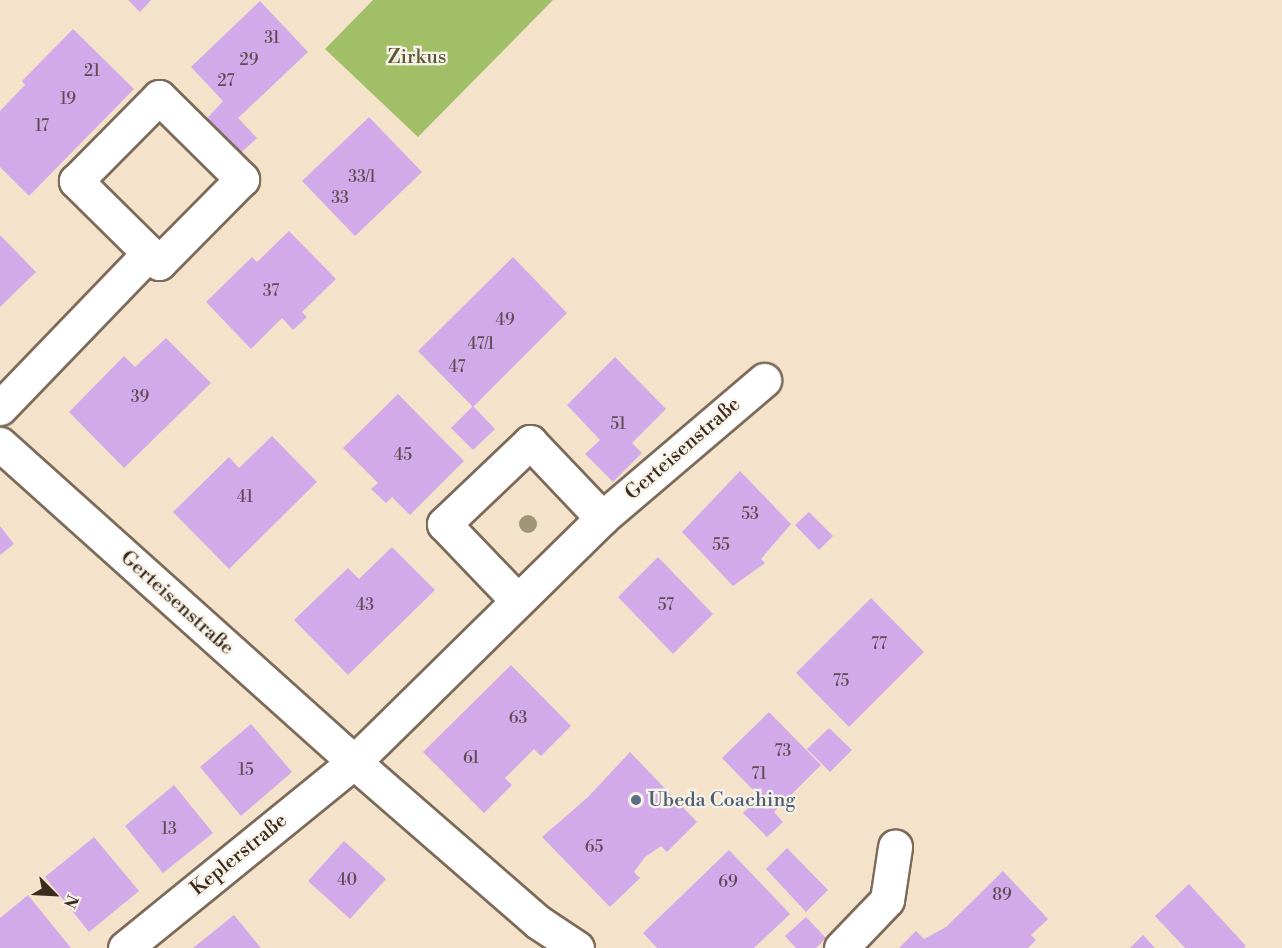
<!DOCTYPE html>
<html>
<head>
<meta charset="utf-8">
<style>
  body { margin:0 }
  #map { position:relative; width:1282px; height:948px; overflow:hidden; background:#f4e3ca; font-family:"Libre Bodoni",serif }
  div>[style] { position:absolute }
  .green>* { inset:0; background:#a1bf67 }
  .building>* { inset:0; background:#d2aaea }
  .roads { filter:drop-shadow(2px 0 #7c6b5a) drop-shadow(-2px 0 #7c6b5a) drop-shadow(0 2px #7c6b5a) drop-shadow(0 -2px #7c6b5a) }
  .minor>* { height:33px; margin:-16.5px; padding:0 16.5px; transform-origin:16.5px; border-radius:16.5px; background:#fff }
  .trees>* { width:18px; height:18px; margin:-9px; border-radius:50%; background:#9f9678 }
  .dots>* { width:16px; height:16px; translate:-50% -50%; box-sizing:border-box; border:3px solid #f7f3e8; border-radius:50% }
  span { translate:-50% -50%; white-space:nowrap; text-align:center; line-height:1.15; -webkit-text-stroke:4.5px #f7f3e8; paint-order:stroke }
  .number-label { font-size:16px; color:#614a51 }
  .number-label span { -webkit-text-stroke-width:0 }
  .park-label { font-size:20px; color:#5a5734 }
  .street-label { font-size:20px; color:#3b2a1e }
  .service-label { font-size:20px; color:#4e5e75 }
  .left { translate:0 -50%; text-align:left }
  .north { position:absolute; left:24px; top:864px; width:60px; height:60px; -webkit-text-stroke:4px #f7f3e8; paint-order:stroke; rotate:114deg; font-size:16px; font-weight:700; line-height:24px; text-align:center; color:#3b2a1e }
  .north::after { content:''; display:block; margin:auto; width:21px; height:27px; background:#3b2a1e; clip-path:polygon(50% 0,100% 100%,50% 72%,0 100%) }
</style>
</head>
<body>
<div id="map">
  <div class="green">
    <i style="clip-path:polygon(373px 0,553px 0,418px 137px,325px 49px)"></i>
  </div>
  <div class="building">
    <i style="clip-path:polygon(128px 0,151px 0,140px 12px)"></i>
    <i style="clip-path:polygon(260px 1px,308px 52px,238px 118px,257px 138px,234px 159px,201px 125px,223px 101px,191px 67px)"></i>
    <i style="clip-path:polygon(73px 29px,134px 89px,29px 196px,0 167px,0 111px,25px 85px,22px 81px)"></i>
    <i style="clip-path:polygon(369px 117px,422px 172px,355px 236px,302px 181px)"></i>
    <i style="clip-path:polygon(289px 231px,336px 279px,302px 312px,307px 317px,293px 330px,282px 318px,251px 349px,206px 302px,252px 257px,257px 262px)"></i>
    <i style="clip-path:polygon(0 235px,36px 272px,0 307px)"></i>
    <i style="clip-path:polygon(513px 257px,567px 313px,473px 407px,418px 351px)"></i>
    <i style="clip-path:polygon(166px 338px,211px 383px,124px 468px,69px 412px,124px 356px,135px 367px)"></i>
    <i style="clip-path:polygon(615px 357px,666px 409px,632px 443px,642px 453px,613px 482px,585px 454px,600px 440px,567px 405px)"></i>
    <i style="clip-path:polygon(398px 394px,464px 461px,410px 515px,392px 497px,386px 503px,371px 489px,378px 483px,343px 448px)"></i>
    <i style="clip-path:polygon(473px 406px,495px 429px,473px 450px,451px 428px)"></i>
    <i style="clip-path:polygon(272px 436px,317px 482px,229px 569px,173px 512px,229px 457px,239px 468px)"></i>
    <i style="clip-path:polygon(740px 471px,791px 524px,761px 559px,765px 563px,733px 586px,682px 532px)"></i>
    <i style="clip-path:polygon(809px 512px,833px 536px,819px 550px,795px 525px)"></i>
    <i style="clip-path:polygon(0 526px,14px 544px,0 555px)"></i>
    <i style="clip-path:polygon(392px 547px,435px 590px,348px 675px,294px 620px,348px 568px,359px 579px)"></i>
    <i style="clip-path:polygon(658px 557px,713px 614px,673px 654px,618px 597px)"></i>
    <i style="clip-path:polygon(871px 598px,924px 652px,849px 727px,796px 673px)"></i>
    <i style="clip-path:polygon(511px 665px,571px 726px,541px 756px,534px 749px,505px 778px,512px 785px,484px 813px,423px 752px)"></i>
    <i style="clip-path:polygon(769px 712px,821px 765px,774px 812px,783px 822px,767px 837px,743px 813px,760px 797px,722px 758px)"></i>
    <i style="clip-path:polygon(251px 724px,292px 772px,241px 816px,200px 767px)"></i>
    <i style="clip-path:polygon(829px 728px,852px 750px,830px 772px,807px 749px)"></i>
    <i style="clip-path:polygon(630px 752px,697px 822px,667px 852px,661px 846px,645px 857px,634px 872px,640px 878px,610px 907px,542px 837px,588px 797px)"></i>
    <i style="clip-path:polygon(174px 785px,213px 833px,163px 873px,125px 826px)"></i>
    <i style="clip-path:polygon(94px 837px,139px 891px,89px 932px,45px 877px)"></i>
    <i style="clip-path:polygon(344px 841px,386px 879px,350px 919px,308px 881px)"></i>
    <i style="clip-path:polygon(787px 848px,828px 890px,806px 912px,766px 869px)"></i>
    <i style="clip-path:polygon(729px 850px,790px 914px,754px 948px,657px 948px,643px 933px)"></i>
    <i style="clip-path:polygon(1003px 871px,1048px 919px,1031px 935px,1036px 940px,1028px 948px,899px 948px,916px 931px,924px 939px,946px 927px)"></i>
    <i style="clip-path:polygon(1189px 884px,1246px 946px,1244px 948px,1185px 948px,1155px 916px)"></i>
    <i style="clip-path:polygon(28px 895px,71px 948px,0 948px,0 918px)"></i>
    <i style="clip-path:polygon(234px 915px,261px 948px,193px 948px)"></i>
    <i style="clip-path:polygon(806px 917px,826px 938px,816px 948px,796px 948px,785px 936px)"></i>
    <i style="clip-path:polygon(1143px 935px,1155px 948px,1130px 948px)"></i>
  </div>
  <div class="roads">
    <div class="minor">
      <i style="left:159px;top:97px;width:117px;rotate:44.7deg"></i>
      <i style="left:242px;top:179px;width:118px;rotate:134.7deg"></i>
      <i style="left:159px;top:263px;width:117px;rotate:-135.3deg"></i>
      <i style="left:76px;top:181px;width:118px;rotate:-45.3deg"></i>
      <i style="left:0;top:408px;width:215px;rotate:-46.1deg"></i>
      <i style="left:0;top:444px;width:476px;rotate:41.9deg"></i>
      <i style="left:354px;top:762px;width:244px;rotate:41deg"></i>
      <i style="left:538px;top:922px;width:47px;rotate:33.7deg"></i>
      <i style="left:516px;top:599px;width:104px;rotate:-133.8deg"></i>
      <i style="left:444px;top:524px;width:119px;rotate:-43.6deg"></i>
      <i style="left:530px;top:442px;width:105px;rotate:46.5deg"></i>
      <i style="left:125px;top:948px;width:295px;rotate:-39.1deg"></i>
      <i style="left:354px;top:762px;width:348px;rotate:-44.5deg"></i>
      <i style="left:602px;top:518px;width:213px;rotate:-40.4deg"></i>
      <i style="left:841px;top:948px;width:66px;rotate:-46.2deg"></i>
      <i style="left:887px;top:900px;width:54px;rotate:-81.4deg"></i>
    </div>
  </div>
  <div class="trees">
    <i style="left:528px;top:524px"></i>
  </div>
  <div class="dots">
    <i style="left:636px;top:800px;background:#5c6f8a"></i>
  </div>
  <div class="number-label">
    <span style="left:272px;top:38px">31</span>
    <span style="left:249px;top:60px">29</span>
    <span style="left:92px;top:71px">21</span>
    <span style="left:226px;top:81px">27</span>
    <span style="left:68px;top:99px">19</span>
    <span style="left:42px;top:126px">17</span>
    <span style="left:362px;top:177px">33/1</span>
    <span style="left:340px;top:198px">33</span>
    <span style="left:271px;top:291px">37</span>
    <span style="left:505px;top:320px">49</span>
    <span style="left:481px;top:344px">47/1</span>
    <span style="left:457px;top:367px">47</span>
    <span style="left:140px;top:397px">39</span>
    <span style="left:618px;top:424px">51</span>
    <span style="left:403px;top:455px">45</span>
    <span style="left:245px;top:497px">41</span>
    <span style="left:750px;top:514px">53</span>
    <span style="left:721px;top:545px">55</span>
    <span style="left:365px;top:605px">43</span>
    <span style="left:666px;top:605px">57</span>
    <span style="left:879px;top:644px">77</span>
    <span style="left:841px;top:681px">75</span>
    <span style="left:518px;top:718px">63</span>
    <span style="left:783px;top:751px">73</span>
    <span style="left:471px;top:758px">61</span>
    <span style="left:246px;top:770px">15</span>
    <span style="left:759px;top:774px">71</span>
    <span style="left:169px;top:829px">13</span>
    <span style="left:594px;top:847px">65</span>
    <span style="left:347px;top:880px">40</span>
    <span style="left:728px;top:882px">69</span>
    <span style="left:1002px;top:895px">89</span>
  </div>
  <div class="park-label">
    <span style="left:417px;top:57px">Zirkus</span>
  </div>
  <div class="street-label">
    <span style="left:683px;top:449px;rotate:-41deg">Gerteisenstraße</span>
    <span style="left:177px;top:603px;rotate:42deg">Gerteisenstraße</span>
    <span style="left:239px;top:855px;rotate:-39deg">Keplerstraße</span>
  </div>
  <div class="service-label">
    <span class="left" style="left:648px;top:800px">Ubeda Coaching</span>
  </div>
  <div class="north">N</div>
</div>
</body>
</html>
